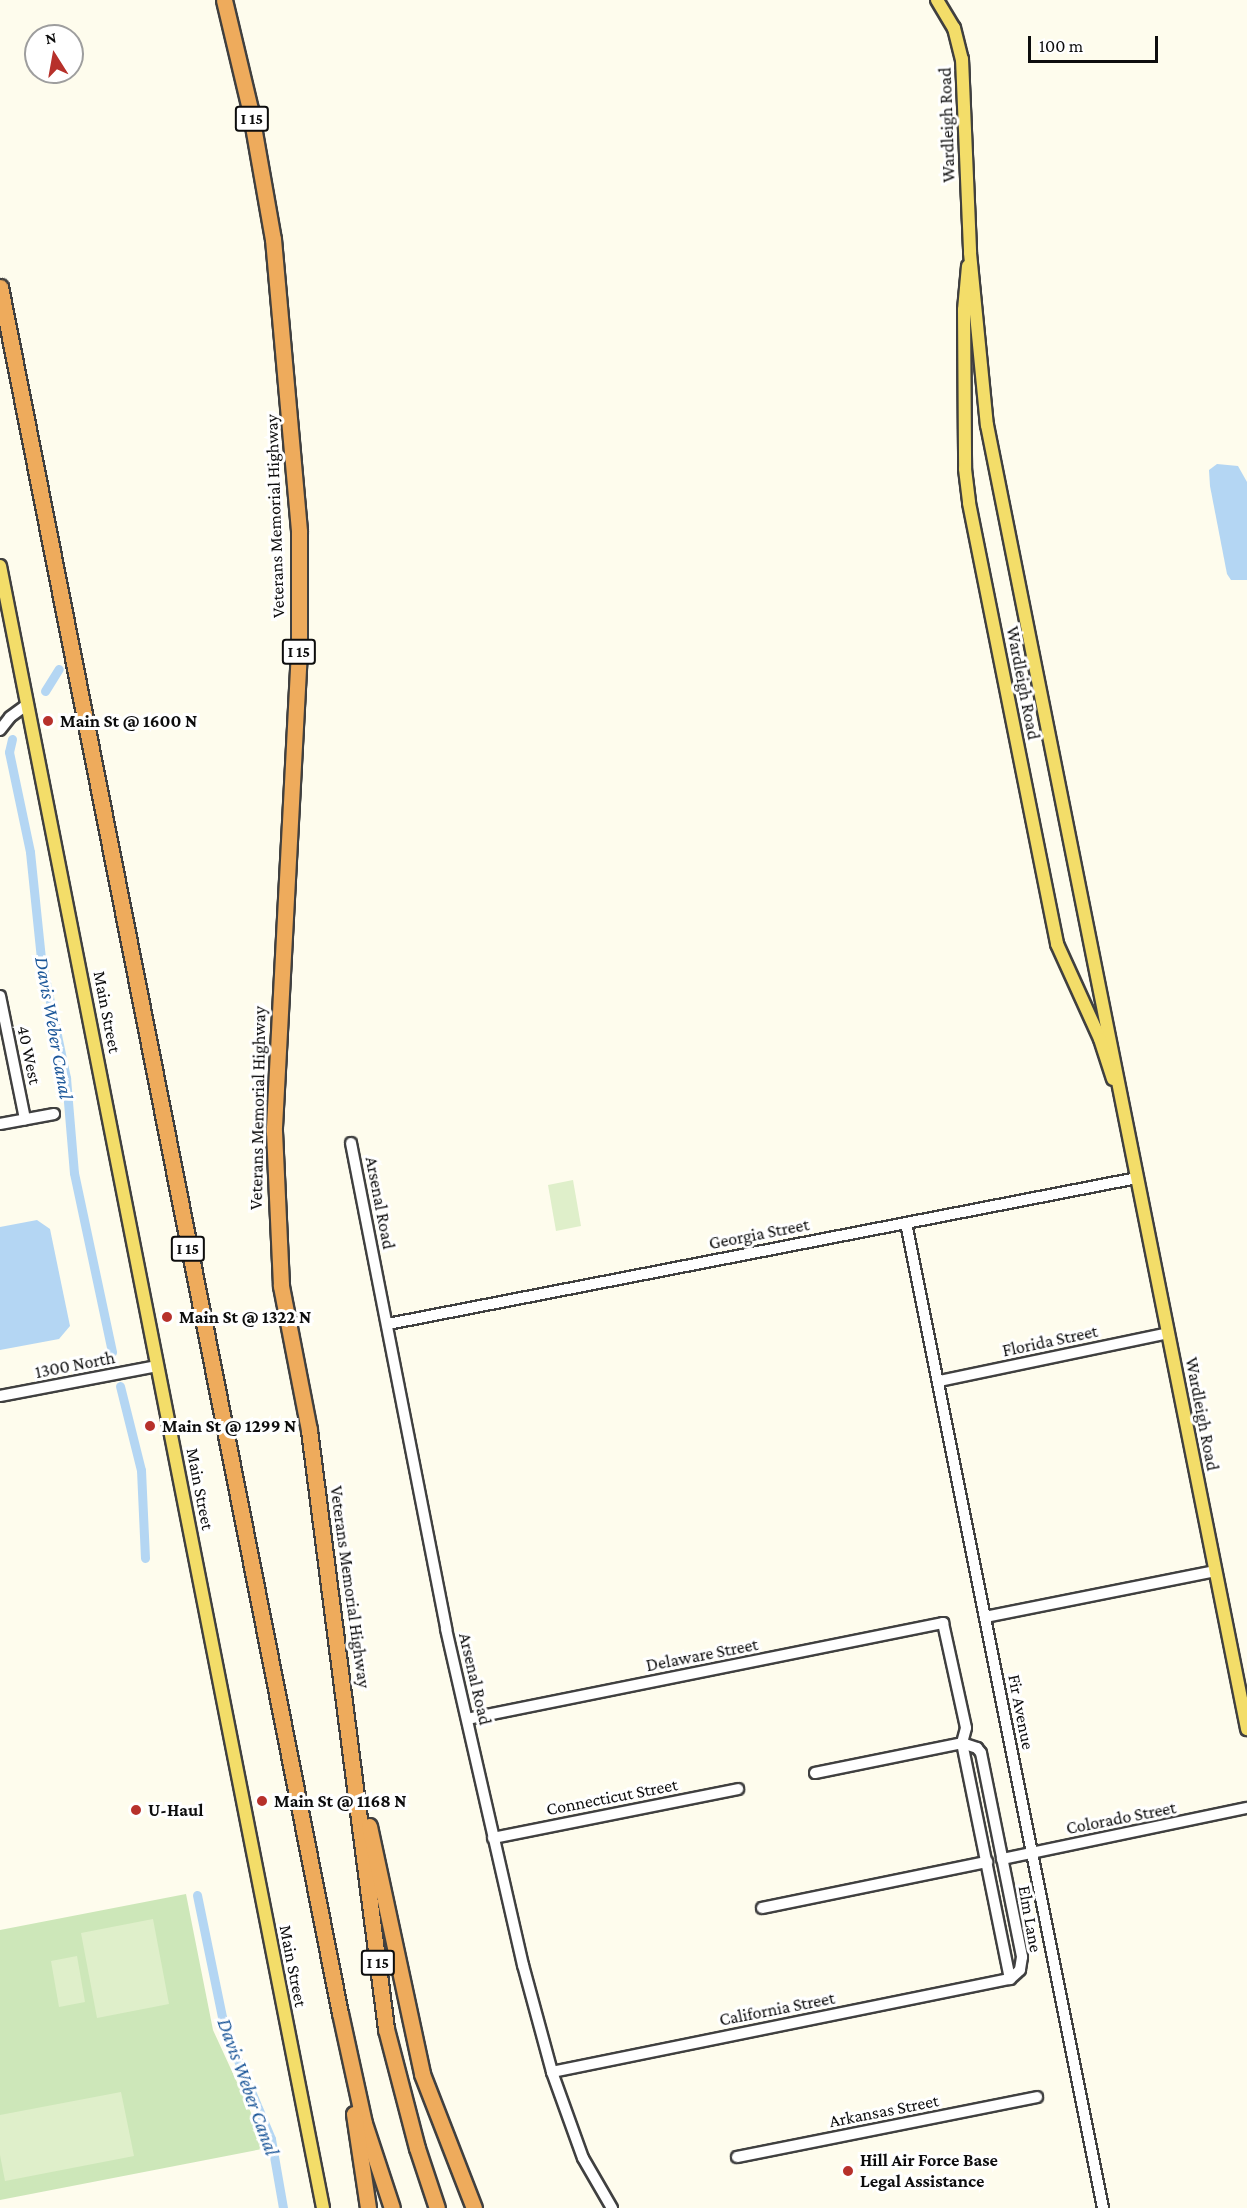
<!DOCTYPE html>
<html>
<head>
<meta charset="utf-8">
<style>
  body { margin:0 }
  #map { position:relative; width:1247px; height:2208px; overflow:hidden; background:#fefced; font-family:"Crimson Pro",serif }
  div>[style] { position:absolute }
  .green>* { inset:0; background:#cde7b9 }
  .pitch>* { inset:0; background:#dfefca }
  .water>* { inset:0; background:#b4d6f3 }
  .canal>* { height:9px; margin:-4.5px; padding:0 4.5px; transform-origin:4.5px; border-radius:4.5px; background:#b4d6f3 }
  .roads { filter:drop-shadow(2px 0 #404040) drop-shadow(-2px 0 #404040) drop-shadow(0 2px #404040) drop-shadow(0 -2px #404040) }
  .minor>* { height:10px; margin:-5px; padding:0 5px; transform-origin:5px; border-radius:5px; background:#fff }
  .major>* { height:12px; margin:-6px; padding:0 6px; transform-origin:6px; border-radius:6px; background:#f3dd69 }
  .highway>* { height:15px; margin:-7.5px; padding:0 7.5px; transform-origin:7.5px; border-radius:7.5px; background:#eeab5c }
  .dots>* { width:16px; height:16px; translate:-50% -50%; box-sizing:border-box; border:3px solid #fff; border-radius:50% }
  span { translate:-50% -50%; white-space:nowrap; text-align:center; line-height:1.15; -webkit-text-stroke:6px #fff; paint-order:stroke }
  .shield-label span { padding:2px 4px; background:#fff; border:2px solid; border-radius:4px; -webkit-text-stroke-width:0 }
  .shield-label { font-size:16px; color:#0d0d0d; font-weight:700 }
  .street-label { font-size:18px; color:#0d0d0d }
  .poi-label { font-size:18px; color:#0d0d0d; font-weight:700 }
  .left { translate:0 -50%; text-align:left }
  .water-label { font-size:20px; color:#1c5799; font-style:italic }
  .north { position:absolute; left:24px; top:24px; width:60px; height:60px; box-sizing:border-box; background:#fff; border:2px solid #9e9e9e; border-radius:50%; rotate:349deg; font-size:16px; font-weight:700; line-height:24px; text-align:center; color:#0d0d0d }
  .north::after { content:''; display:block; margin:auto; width:21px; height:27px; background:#b7312b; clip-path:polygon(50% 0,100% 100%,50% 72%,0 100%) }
  .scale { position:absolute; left:1028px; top:36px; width:130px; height:27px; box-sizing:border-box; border:3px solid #0d0d0d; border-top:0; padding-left:8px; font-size:18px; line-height:21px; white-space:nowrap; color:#0d0d0d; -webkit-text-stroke:4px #fff; paint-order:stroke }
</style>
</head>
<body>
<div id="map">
  <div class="green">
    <i style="clip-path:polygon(186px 1894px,213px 2030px,258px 2128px,262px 2149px,0 2200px,0 1930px)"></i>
  </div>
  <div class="pitch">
    <i style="clip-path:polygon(573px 1180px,581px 1226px,556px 1231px,548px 1185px)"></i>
    <i style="clip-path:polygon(153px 1919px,169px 2004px,97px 2018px,81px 1933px)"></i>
    <i style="clip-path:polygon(77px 1956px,85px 2002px,59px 2007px,51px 1961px)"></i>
    <i style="clip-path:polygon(121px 2092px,134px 2156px,5px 2181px,0 2155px,0 2115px)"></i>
  </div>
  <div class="water">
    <i style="clip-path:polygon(1217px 464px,1238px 466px,1247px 482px,1247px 580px,1231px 580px,1227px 574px,1210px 486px,1209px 470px)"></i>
    <i style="clip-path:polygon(37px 1220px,50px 1229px,70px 1326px,59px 1339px,0 1350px,0 1227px)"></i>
  </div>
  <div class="canal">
    <i style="left:45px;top:691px;width:26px;rotate:-58deg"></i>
    <i style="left:12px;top:739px;width:13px;rotate:103deg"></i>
    <i style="left:9px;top:752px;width:102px;rotate:78.1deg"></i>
    <i style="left:30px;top:852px;width:108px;rotate:84.1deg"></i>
    <i style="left:41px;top:959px;width:122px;rotate:78.1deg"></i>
    <i style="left:66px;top:1078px;width:95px;rotate:85.2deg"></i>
    <i style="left:74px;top:1173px;width:183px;rotate:78deg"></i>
    <i style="left:120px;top:1386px;width:87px;rotate:76deg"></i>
    <i style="left:141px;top:1470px;width:88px;rotate:87.4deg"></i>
    <i style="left:197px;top:1895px;width:135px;rotate:78.4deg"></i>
    <i style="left:224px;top:2027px;width:121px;rotate:67.2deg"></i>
    <i style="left:271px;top:2139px;width:70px;rotate:80.1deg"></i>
  </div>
  <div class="roads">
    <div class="minor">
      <i style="left:0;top:730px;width:16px;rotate:-52deg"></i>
      <i style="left:10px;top:717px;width:22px;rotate:-36deg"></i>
      <i style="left:0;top:996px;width:126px;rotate:78.5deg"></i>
      <i style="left:0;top:1124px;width:55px;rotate:-10.5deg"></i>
      <i style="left:351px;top:1143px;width:495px;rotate:78.9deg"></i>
      <i style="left:446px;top:1629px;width:345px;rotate:77.1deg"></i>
      <i style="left:523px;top:1965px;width:111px;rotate:74.8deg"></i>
      <i style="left:552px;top:2072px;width:91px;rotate:70.2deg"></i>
      <i style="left:583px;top:2158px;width:58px;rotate:59.9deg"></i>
      <i style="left:906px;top:1223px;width:1005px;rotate:78.69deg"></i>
      <i style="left:388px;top:1324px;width:763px;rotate:-11.03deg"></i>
      <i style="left:939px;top:1381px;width:234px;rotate:-11.8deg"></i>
      <i style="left:0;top:1396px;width:160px;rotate:-10.8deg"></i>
      <i style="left:985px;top:1617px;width:235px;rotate:-11.3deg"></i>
      <i style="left:467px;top:1719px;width:486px;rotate:-11.4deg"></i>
      <i style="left:943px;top:1623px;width:107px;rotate:77.6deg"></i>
      <i style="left:966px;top:1728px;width:16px;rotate:105deg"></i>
      <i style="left:962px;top:1743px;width:241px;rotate:78.5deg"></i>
      <i style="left:815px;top:1773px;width:150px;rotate:-11.5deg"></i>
      <i style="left:962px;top:1743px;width:16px;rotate:18deg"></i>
      <i style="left:977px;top:1748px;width:6px;rotate:51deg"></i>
      <i style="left:981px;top:1753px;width:208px;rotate:78.6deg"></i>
      <i style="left:1022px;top:1957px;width:13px;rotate:99deg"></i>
      <i style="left:1020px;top:1970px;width:13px;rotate:138deg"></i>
      <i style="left:493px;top:1838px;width:250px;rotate:-11.3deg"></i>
      <i style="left:1002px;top:1859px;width:250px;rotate:-11.8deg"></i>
      <i style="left:762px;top:1908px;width:230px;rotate:-11.6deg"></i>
      <i style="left:552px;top:2072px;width:467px;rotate:-11.5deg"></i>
      <i style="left:737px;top:2157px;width:306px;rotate:-11.3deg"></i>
    </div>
    <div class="major">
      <i style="left:937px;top:0;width:33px;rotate:59deg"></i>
      <i style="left:954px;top:28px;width:32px;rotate:76deg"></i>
      <i style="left:962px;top:59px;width:194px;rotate:87.6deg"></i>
      <i style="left:970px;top:253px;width:173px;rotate:84.4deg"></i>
      <i style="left:987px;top:425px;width:1330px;rotate:78.72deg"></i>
      <i style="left:968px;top:266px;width:44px;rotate:95.2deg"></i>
      <i style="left:964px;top:310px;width:159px;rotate:89.6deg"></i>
      <i style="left:965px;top:469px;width:34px;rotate:83deg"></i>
      <i style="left:969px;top:503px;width:450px;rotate:78.7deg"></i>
      <i style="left:1057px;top:944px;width:104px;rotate:65.6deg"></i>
      <i style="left:1100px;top:1039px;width:42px;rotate:72deg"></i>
      <i style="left:0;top:566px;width:1673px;rotate:78.87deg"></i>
    </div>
    <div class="highway">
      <i style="left:224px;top:0;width:112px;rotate:76.6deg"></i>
      <i style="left:250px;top:109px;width:132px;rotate:80deg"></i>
      <i style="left:273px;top:239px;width:294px;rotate:84.9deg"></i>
      <i style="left:299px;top:532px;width:118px;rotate:90deg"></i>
      <i style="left:299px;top:650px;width:482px;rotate:93deg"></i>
      <i style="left:274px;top:1131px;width:155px;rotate:87.4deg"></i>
      <i style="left:281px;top:1286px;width:147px;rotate:79deg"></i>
      <i style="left:309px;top:1430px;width:604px;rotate:82.67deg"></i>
      <i style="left:386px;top:2029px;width:123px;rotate:75.4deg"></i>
      <i style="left:417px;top:2148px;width:63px;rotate:71.6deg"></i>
      <i style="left:0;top:287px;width:1759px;rotate:78.86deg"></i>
      <i style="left:340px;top:2013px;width:113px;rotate:77.7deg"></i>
      <i style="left:364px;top:2123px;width:89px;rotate:71.8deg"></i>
      <i style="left:369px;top:1826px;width:254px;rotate:77.9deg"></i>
      <i style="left:422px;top:2074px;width:144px;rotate:68.8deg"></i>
      <i style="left:354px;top:2114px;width:95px;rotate:81.5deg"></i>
    </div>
  </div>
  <div class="dots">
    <i style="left:48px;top:721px;background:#b7312b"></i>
    <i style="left:167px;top:1317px;background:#b7312b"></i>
    <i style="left:150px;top:1426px;background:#b7312b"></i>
    <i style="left:262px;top:1801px;background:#b7312b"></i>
    <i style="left:136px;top:1810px;background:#b7312b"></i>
    <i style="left:848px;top:2171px;background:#b7312b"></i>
  </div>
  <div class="shield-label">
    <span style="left:252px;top:119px">I 15</span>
    <span style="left:299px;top:652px">I 15</span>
    <span style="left:188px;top:1249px">I 15</span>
    <span style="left:378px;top:1963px">I 15</span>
  </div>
  <div class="street-label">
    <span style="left:947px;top:125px;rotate:-92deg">Wardleigh Road</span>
    <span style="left:275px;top:516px;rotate:-92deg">Veterans Memorial Highway</span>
    <span style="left:1023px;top:683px;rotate:79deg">Wardleigh Road</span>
    <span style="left:107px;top:1012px;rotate:79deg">Main Street</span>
    <span style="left:29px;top:1055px;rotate:78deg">40 West</span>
    <span style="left:258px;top:1108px;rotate:-89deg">Veterans Memorial Highway</span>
    <span style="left:380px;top:1203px;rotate:79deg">Arsenal Road</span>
    <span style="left:759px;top:1234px;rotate:-11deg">Georgia Street</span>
    <span style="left:1050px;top:1341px;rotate:-12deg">Florida Street</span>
    <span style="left:75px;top:1365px;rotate:-11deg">1300 North</span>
    <span style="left:1202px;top:1414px;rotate:79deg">Wardleigh Road</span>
    <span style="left:200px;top:1489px;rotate:79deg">Main Street</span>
    <span style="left:350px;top:1587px;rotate:82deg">Veterans Memorial Highway</span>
    <span style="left:702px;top:1655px;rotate:-11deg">Delaware Street</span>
    <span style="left:475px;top:1679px;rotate:77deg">Arsenal Road</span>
    <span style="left:1021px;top:1712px;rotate:79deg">Fir Avenue</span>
    <span style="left:612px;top:1797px;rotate:-11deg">Connecticut Street</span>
    <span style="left:1121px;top:1818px;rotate:-11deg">Colorado Street</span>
    <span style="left:1030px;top:1919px;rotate:80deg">Elm Lane</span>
    <span style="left:293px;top:1966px;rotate:79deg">Main Street</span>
    <span style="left:777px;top:2009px;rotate:-11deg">California Street</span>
    <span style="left:884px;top:2111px;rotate:-11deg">Arkansas Street</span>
  </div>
  <div class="poi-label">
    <span class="left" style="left:60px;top:721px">Main St @ 1600 N</span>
    <span class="left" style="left:179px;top:1317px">Main St @ 1322 N</span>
    <span class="left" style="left:162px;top:1426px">Main St @ 1299 N</span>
    <span class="left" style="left:274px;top:1801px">Main St @ 1168 N</span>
    <span class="left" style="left:148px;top:1810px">U-Haul</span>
    <span class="left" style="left:860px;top:2171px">Hill Air Force Base<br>Legal Assistance</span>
  </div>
  <div class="water-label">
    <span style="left:54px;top:1028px;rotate:80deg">Davis Weber Canal</span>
    <span style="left:248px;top:2087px;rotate:70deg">Davis Weber Canal</span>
  </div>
  <div class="north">N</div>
  <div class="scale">100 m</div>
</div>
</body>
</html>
